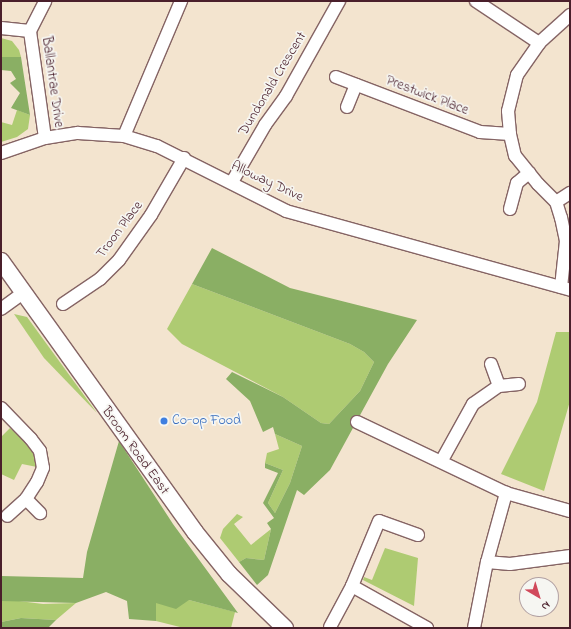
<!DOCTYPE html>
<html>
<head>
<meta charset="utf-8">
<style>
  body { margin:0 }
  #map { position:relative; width:571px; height:629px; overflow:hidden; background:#f3e4cf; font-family:"Indie Flower",sans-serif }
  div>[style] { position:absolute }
  .green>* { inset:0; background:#aecb72 }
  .forest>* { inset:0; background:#8aaf64 }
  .roads { filter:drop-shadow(1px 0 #856464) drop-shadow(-1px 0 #856464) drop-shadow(0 1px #856464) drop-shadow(0 -1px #856464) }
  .minor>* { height:12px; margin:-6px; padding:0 6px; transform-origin:6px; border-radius:6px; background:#fff }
  .tertiary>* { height:16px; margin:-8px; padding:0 8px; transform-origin:8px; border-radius:8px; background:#fff }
  .dots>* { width:11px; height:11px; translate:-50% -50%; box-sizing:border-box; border:2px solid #f6f6f2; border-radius:50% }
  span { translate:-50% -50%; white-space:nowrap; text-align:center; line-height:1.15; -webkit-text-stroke:3.5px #f6f6f2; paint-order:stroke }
  .street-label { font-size:14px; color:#4a1f2b }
  .shop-label { font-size:14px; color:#366cbe }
  .left { translate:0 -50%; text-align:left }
  .frame { position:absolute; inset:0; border:2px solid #4a1f2b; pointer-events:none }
  .north { position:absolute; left:519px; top:577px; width:40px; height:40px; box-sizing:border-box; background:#f6f6f2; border:1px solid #b1a0a2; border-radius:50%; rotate:142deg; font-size:11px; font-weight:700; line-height:16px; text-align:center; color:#4a1f2b }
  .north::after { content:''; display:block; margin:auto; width:14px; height:18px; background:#d1495b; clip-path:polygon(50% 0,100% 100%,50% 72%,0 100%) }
</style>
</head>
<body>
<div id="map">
  <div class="green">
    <i style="clip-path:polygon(1px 38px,12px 41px,19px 50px,21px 57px,1px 57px)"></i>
    <i style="clip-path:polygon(17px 110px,30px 115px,28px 129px,17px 137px,1px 142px,1px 122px,12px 125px)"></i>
    <i style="clip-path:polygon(192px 284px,350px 344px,364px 352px,374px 362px,360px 391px,329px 424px,321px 423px,283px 397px,182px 344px,167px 329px)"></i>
    <i style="clip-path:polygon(14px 314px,27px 317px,97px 413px,44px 358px)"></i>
    <i style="clip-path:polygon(556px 332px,570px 332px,570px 401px,544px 491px,501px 474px,537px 402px)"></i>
    <i style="clip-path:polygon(10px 428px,30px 446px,36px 458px,37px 467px,22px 464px,14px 480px,1px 474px,1px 437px)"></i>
    <i style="clip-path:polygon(275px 434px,302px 446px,290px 483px,275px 513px,268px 503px,283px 470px,265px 463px,267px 453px,279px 449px)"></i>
    <i style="clip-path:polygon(237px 514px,243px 517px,234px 524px,251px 545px,271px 529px,264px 560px,246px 558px,239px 562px,220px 538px,223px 529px)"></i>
    <i style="clip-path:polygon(385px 548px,418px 558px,414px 606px,363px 580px,364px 577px,372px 580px)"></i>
    <i style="clip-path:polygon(3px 599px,43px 604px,76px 603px,56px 620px,21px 618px,1px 622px,1px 601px)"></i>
    <i style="clip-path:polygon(189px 600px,235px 612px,231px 628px,184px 628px,156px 621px,156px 603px)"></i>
  </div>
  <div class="forest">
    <i style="clip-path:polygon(1px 57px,21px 57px,30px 115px,11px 108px,20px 93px,10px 83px,16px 79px,11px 71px,1px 70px)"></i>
    <i style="clip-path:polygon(212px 248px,290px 288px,417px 320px,388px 364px,330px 470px,304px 495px,297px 490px,268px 575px,257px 585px,239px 562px,246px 558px,264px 560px,271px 529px,267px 523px,274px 518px,263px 503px,278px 473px,265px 468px,265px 463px,283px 470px,268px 503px,275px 513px,290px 483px,302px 446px,275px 434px,273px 427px,263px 432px,250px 401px,226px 379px,232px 372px,283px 397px,321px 423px,329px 424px,360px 391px,374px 362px,364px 352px,350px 344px,192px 284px)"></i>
    <i style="clip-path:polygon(119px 441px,173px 524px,238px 613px,189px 600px,176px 609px,156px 603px,156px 621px,129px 619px,127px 601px,106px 592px,76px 603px,1px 601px,1px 576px,83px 578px,87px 552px)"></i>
    <i style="clip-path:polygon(21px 618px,56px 620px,48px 628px,1px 628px,1px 622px)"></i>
  </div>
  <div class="roads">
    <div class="minor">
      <i style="left:476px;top:1px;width:76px;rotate:33.7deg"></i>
      <i style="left:1px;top:28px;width:29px;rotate:6deg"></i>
      <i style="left:336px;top:77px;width:154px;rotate:20.9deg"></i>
      <i style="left:480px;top:132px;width:30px;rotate:4deg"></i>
      <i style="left:347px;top:107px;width:24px;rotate:-68deg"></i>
      <i style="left:124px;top:136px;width:147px;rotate:-67.1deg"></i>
      <i style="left:45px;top:138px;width:108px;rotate:-98deg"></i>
      <i style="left:30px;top:31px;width:34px;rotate:-63deg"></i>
      <i style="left:1px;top:153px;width:46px;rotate:-18.8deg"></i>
      <i style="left:45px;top:138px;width:33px;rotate:-9deg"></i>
      <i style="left:78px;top:133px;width:46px;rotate:3.7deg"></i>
      <i style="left:124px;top:136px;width:34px;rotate:17deg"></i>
      <i style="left:157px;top:146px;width:144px;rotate:26.7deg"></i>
      <i style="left:286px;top:211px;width:295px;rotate:15.5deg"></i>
      <i style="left:232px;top:182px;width:66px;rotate:-59.9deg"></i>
      <i style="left:265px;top:125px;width:36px;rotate:-54deg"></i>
      <i style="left:286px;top:96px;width:109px;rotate:-60.8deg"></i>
      <i style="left:556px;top:202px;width:17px;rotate:-33deg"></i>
      <i style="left:510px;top:209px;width:27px;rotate:-75deg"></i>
      <i style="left:517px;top:183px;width:16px;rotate:-40deg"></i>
      <i style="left:561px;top:287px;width:46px;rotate:-83.8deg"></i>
      <i style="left:566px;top:241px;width:24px;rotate:-102deg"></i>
      <i style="left:561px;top:218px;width:17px;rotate:-107deg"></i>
      <i style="left:556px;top:202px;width:25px;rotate:-135deg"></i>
      <i style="left:538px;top:184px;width:36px;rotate:-129deg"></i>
      <i style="left:515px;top:156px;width:23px;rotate:-103deg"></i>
      <i style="left:510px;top:134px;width:23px;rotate:-95deg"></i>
      <i style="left:508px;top:111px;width:37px;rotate:-76deg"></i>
      <i style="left:517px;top:75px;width:39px;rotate:-55deg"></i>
      <i style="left:539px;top:43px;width:42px;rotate:-42.1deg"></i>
      <i style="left:63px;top:304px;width:45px;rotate:-34deg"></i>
      <i style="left:100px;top:279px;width:27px;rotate:-45deg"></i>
      <i style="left:119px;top:260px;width:55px;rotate:-54.6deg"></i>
      <i style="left:151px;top:215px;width:66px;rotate:-59.9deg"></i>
      <i style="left:1px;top:309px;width:27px;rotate:-36deg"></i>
      <i style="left:491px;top:364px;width:23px;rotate:70deg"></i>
      <i style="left:1px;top:408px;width:43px;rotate:45.9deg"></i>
      <i style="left:31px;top:439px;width:15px;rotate:53deg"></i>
      <i style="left:40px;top:451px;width:17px;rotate:80deg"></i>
      <i style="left:43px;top:468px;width:15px;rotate:113deg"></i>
      <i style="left:37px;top:482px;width:20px;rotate:123deg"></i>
      <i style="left:26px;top:499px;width:25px;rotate:138deg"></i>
      <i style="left:357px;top:422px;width:165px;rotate:25.5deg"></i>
      <i style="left:506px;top:493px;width:66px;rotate:15.7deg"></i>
      <i style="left:442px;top:460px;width:64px;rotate:-61deg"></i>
      <i style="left:473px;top:404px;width:32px;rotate:-35deg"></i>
      <i style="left:499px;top:386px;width:20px;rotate:-6deg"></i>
      <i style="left:26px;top:499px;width:20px;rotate:45deg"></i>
      <i style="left:418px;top:535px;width:41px;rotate:-160.3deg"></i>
      <i style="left:379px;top:521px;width:70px;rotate:112.6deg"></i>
      <i style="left:352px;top:586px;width:86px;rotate:29.2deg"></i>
      <i style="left:487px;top:562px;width:23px;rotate:5deg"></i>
      <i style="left:510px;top:564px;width:61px;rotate:-7.6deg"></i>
      <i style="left:330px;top:627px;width:47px;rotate:-61.8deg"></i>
      <i style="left:474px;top:628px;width:67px;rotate:-78.9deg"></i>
      <i style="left:487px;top:562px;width:72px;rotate:-74.6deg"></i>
    </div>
    <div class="tertiary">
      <i style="left:1px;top:261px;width:333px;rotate:54.4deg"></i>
      <i style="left:195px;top:532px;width:54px;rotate:51deg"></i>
      <i style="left:229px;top:574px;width:78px;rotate:44deg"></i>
    </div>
  </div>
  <div class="dots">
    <i style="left:164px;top:421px;background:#3f7fe0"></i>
  </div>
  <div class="street-label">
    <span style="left:52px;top:82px;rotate:82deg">Ballantrae Drive</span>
    <span style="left:273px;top:84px;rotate:-59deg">Dundonald Crescent</span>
    <span style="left:427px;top:96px;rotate:21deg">Prestwick Place</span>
    <span style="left:267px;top:182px;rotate:25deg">Alloway Drive</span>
    <span style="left:120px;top:230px;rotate:-53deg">Troon Place</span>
    <span style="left:135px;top:451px;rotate:54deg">Broom Road East</span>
  </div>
  <div class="shop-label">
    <span class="left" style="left:172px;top:421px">Co-op Food</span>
  </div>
  <div class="frame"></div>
  <div class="north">N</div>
</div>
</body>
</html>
